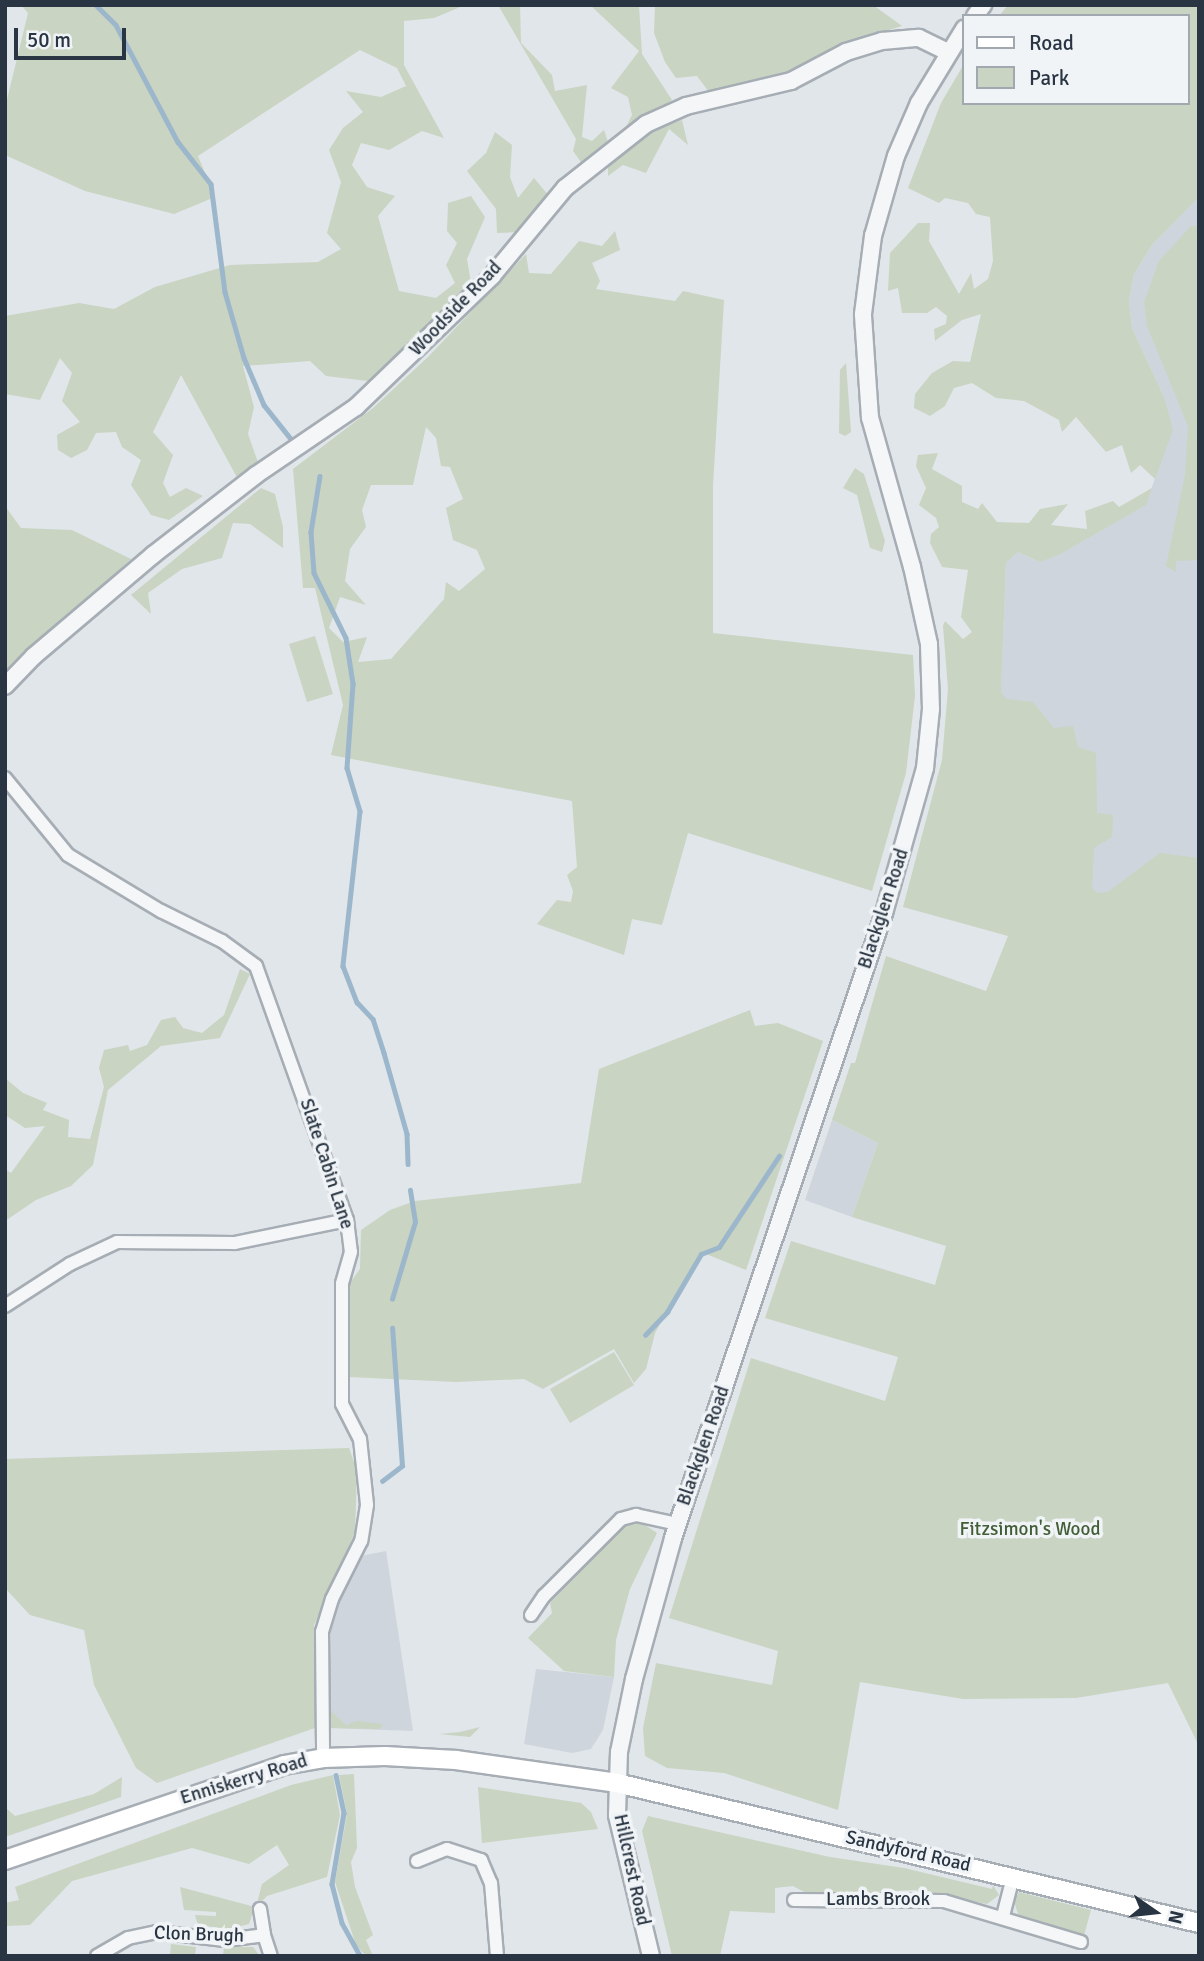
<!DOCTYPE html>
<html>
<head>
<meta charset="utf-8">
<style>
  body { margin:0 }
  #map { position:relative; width:1204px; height:1961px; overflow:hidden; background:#e1e6ea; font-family:Signika,sans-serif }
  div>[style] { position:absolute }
  .built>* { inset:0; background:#cfd5dc }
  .green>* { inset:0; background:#c9d4c2 }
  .stream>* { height:4.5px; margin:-2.25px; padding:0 2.25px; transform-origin:2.25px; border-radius:2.25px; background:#9cb7cb }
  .roads { filter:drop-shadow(2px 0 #a6adb4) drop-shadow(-2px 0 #a6adb4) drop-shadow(0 2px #a6adb4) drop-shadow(0 -2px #a6adb4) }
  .minor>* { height:12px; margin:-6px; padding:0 6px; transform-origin:6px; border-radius:6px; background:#f4f6f8 }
  .tertiary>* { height:16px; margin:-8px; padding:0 8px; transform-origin:8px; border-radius:8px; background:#f4f6f8 }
  .secondary>* { height:18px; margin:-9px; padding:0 9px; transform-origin:9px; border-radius:9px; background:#fff }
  span { translate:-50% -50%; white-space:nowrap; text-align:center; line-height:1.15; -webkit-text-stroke:7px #f1f4f7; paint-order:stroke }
  .street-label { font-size:19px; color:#293542 }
  .park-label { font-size:19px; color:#425e36 }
  .frame { position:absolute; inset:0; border:7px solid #293542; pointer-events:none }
  .legend { position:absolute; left:962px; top:14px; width:228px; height:91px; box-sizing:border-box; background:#f1f4f7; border:2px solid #a1a8af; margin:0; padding:9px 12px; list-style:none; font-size:21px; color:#293542 }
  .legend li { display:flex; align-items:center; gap:14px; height:35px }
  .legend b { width:35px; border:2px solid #a1a8af }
  .north { position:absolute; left:1120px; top:1877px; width:70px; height:70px; -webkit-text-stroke:5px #f1f4f7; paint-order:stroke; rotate:104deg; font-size:19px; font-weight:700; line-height:28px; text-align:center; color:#293542 }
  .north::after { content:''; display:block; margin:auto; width:24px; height:32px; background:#293542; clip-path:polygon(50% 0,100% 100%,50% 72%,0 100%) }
  .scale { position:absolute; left:14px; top:28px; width:112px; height:32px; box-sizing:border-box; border:4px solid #293542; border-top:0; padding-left:9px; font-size:21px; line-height:24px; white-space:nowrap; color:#293542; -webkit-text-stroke:5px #f1f4f7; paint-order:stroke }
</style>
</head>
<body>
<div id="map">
  <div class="built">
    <i style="clip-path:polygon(1199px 197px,1199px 858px,1173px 856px,1074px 931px,1000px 712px,1006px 563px,1018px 552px,1040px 562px,1147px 501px,1158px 470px,1164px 397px,1132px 328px,1129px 301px,1134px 274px,1152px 245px)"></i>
    <i style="clip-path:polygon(832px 1120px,878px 1143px,852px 1217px,805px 1200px)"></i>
    <i style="clip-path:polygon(386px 1551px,413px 1731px,330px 1728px,330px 1622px,361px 1556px)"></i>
    <i style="clip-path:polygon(536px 1669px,614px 1677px,603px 1730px,591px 1749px,572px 1753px,524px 1744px)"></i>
  </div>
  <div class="green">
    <i style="clip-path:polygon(21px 5px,465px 5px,434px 18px,404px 21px,404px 65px,444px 138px,422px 131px,389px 150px,361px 143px,352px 165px,367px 187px,395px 196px,378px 216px,399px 291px,436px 298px,455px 283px,446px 265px,457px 243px,447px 231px,448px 203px,471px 196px,485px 217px,467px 259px,472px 289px,447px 318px,368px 381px,326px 376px,310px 361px,243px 366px,254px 407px,248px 434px,260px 468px,239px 481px,181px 375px,153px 432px,173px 455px,163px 483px,170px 497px,186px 488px,203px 496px,169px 520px,151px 515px,131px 485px,141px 460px,122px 447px,116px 432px,96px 433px,87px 450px,71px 458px,58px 450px,57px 435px,80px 422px,62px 401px,72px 373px,60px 358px,40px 400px,5px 394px,5px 316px,79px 303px,114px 309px,155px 287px,230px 265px,318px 262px,341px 249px,327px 233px,341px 182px,329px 150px,343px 128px,363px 112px,346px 91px,381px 97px,406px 86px,397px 68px,360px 50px,198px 156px,215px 197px,174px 214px,85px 191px,5px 155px,5px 108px,28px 13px)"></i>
    <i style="clip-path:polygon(498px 5px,520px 5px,521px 43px,552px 75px,555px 91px,587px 85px,582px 137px,592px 141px,604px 130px,609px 145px,583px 165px,573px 151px,576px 139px)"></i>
    <i style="clip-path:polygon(590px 5px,639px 5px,642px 54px,672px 100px,622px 135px,632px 115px,628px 97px,611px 88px,639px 51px)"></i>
    <i style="clip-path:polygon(655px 5px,873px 5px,902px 26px,851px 42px,781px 79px,772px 77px,709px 92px,697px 76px,676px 78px,665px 62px,654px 33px)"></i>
    <i style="clip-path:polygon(1008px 5px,1199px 5px,1199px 197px,1152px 245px,1134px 274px,1129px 301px,1132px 328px,1164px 397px,1173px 430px,1155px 479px,1140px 465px,1131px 473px,1122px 445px,1106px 452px,1076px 417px,1062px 432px,1059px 420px,1024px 401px,996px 398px,972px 383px,954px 388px,945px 406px,930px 416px,914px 408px,915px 394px,932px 373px,953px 361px,970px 362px,981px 314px,962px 320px,935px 341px,934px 329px,946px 324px,947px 316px,936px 307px,927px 313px,902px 313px,898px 288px,888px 291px,890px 253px,918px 223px,930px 223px,929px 241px,959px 294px,971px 273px,974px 289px,988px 279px,993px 261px,990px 217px,976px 214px,968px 203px,945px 198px,939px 203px,908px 188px,941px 103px,964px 64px,964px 103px,1188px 103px,1188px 16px,999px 16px)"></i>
    <i style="clip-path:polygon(682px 120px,688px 145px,669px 129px,646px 173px,623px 165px,608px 176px,608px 168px,617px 157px,659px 128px)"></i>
    <i style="clip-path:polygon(495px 132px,512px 145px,510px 177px,518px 198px,534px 178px,549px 196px,520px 232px,497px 233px,496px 209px,467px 171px,486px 153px)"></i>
    <i style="clip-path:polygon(1191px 226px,1199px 226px,1199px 560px,1176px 561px,1176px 572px,1166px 566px,1185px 475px,1188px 426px,1147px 326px,1144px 302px,1159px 261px)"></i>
    <i style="clip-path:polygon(evenodd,615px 231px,620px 250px,592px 263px,600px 281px,596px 289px,675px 301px,683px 291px,724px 300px,713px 486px,713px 633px,913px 655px,915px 696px,906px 773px,872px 891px,688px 833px,662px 925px,632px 919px,624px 955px,537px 924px,557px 900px,571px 902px,573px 891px,567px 875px,577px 867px,572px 801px,331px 755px,343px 705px,315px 588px,303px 588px,293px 469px,373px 408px,428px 357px,526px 254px,529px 273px,551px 274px,579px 241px,602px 246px,615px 231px,426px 427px,436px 438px,441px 466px,450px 467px,463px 499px,446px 508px,453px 540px,477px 550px,485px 569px,459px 591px,446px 582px,444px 599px,391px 659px,358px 662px,367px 637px,343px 642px,329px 628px,340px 597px,366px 605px,345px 581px,350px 549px,366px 527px,362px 510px,371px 485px,413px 485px,426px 427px)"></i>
    <i style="clip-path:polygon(846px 363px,851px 432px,845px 436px,839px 433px,840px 370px)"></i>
    <i style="clip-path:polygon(938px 453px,932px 469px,962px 486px,962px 502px,978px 509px,982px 503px,997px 522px,1029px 523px,1040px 509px,1068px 504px,1051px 525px,1087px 529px,1085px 511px,1113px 501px,1119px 507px,1152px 488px,1146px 505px,1060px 554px,1040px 562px,1018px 552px,1006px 563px,1001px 692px,1006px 699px,1033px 702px,1054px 728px,1073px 726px,1078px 747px,1096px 753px,1097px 813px,1113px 815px,1112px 837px,1094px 848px,1092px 888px,1097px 893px,1108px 892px,1160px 853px,1199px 858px,1199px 1746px,1168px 1683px,1076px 1698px,963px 1699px,860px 1682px,838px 1810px,724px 1773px,667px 1768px,645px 1756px,643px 1728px,656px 1663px,772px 1685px,778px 1651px,669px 1618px,751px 1358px,885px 1401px,898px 1357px,765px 1318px,791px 1241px,935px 1285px,946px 1246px,852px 1217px,878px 1143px,832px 1120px,851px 1063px,855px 1063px,886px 956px,986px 991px,1008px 936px,903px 907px,942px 760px,948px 689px,943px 626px,945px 621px,963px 639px,972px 632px,961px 617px,968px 570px,942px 567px,930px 543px,931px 534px,939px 527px,936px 518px,919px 505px,926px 488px,916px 466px,918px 455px)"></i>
    <i style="clip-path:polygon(855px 468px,864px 474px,885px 541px,882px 552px,870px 548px,857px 495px,843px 488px)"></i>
    <i style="clip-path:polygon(261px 488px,275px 494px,283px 527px,283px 548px,250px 524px,233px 523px,222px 558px,182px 569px,148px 593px,151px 614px,131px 595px)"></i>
    <i style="clip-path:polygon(5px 506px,21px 528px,72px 530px,131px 559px,5px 674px)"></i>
    <i style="clip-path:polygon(315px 636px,333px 694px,307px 702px,289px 644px)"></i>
    <i style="clip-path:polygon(240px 969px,250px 974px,220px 1038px,161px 1046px,108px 1090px,93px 1165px,71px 1186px,36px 1200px,5px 1221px,5px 1169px,11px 1173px,45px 1126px,25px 1128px,5px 1115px,5px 1078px,23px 1093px,47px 1103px,43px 1110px,69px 1120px,68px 1137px,90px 1139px,104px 1087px,99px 1068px,104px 1050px,128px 1045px,130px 1051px,147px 1045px,161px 1020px,175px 1017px,183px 1028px,202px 1033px,224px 1015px)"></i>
    <i style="clip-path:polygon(750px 1010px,755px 1026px,778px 1023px,823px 1041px,746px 1270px,701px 1252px,655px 1333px,646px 1369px,634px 1383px,614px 1349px,543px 1389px,524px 1379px,456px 1382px,349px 1377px,349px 1284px,360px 1269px,361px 1230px,390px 1210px,415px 1201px,581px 1183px,599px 1069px)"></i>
    <i style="clip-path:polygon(614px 1352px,634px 1385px,570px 1423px,550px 1389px)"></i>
    <i style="clip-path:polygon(349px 1448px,357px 1470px,355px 1532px,314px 1625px,315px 1728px,157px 1783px,136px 1768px,94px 1685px,84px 1630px,30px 1615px,5px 1588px,5px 1459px)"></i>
    <i style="clip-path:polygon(642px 1523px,657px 1533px,630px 1589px,616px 1640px,614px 1677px,564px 1671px,528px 1638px,552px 1613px,550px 1603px,625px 1526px)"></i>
    <i style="clip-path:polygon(331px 1711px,346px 1725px,356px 1721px,383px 1724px,380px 1729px,330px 1728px,327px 1716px)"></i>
    <i style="clip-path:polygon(480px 1727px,470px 1737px,439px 1734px,460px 1732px)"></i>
    <i style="clip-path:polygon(354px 1774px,357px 1848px,351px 1862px,355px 1887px,373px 1935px,366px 1940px,373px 1956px,366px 1956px,356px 1945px,335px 1882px,347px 1814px,339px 1775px)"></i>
    <i style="clip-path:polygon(333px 1775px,340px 1815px,327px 1877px,267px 1896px,256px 1907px,262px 1884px,289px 1865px,277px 1845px,249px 1864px,192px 1848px,72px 1881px,30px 1925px,5px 1926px,5px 1903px,19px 1900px,15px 1887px,291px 1785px)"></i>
    <i style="clip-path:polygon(122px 1777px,121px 1797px,5px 1837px,5px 1807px,15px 1816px,94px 1794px)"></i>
    <i style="clip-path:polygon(478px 1787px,581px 1803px,591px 1812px,598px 1829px,482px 1843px)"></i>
    <i style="clip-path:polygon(648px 1816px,830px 1857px,904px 1868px,992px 1889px,993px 1885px,999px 1895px,987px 1904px,915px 1890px,810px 1895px,793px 1886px,775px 1888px,775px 1913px,730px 1911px,720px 1956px,672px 1956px,642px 1831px)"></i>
    <i style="clip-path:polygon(180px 1887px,255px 1907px,249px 1924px,228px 1929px,198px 1925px,195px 1915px,216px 1916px,216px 1912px,184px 1910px)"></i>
    <i style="clip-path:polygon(1019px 1892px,1091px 1910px,1083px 1939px,1018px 1914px,1014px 1901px)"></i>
    <i style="clip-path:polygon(171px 1944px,196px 1947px,195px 1956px,147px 1956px,170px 1955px)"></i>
    <i style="clip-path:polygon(224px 1947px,253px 1947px,260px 1956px,223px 1956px)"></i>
  </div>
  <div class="stream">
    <i style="left:96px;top:5px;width:28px;rotate:45deg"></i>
    <i style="left:116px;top:25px;width:132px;rotate:62.1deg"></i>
    <i style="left:178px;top:142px;width:53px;rotate:51.8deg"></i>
    <i style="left:211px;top:184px;width:109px;rotate:82.6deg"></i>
    <i style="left:225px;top:292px;width:69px;rotate:73.9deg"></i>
    <i style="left:244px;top:358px;width:51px;rotate:66.9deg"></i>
    <i style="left:264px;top:405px;width:50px;rotate:51.5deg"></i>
    <i style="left:320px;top:476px;width:57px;rotate:99.1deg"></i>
    <i style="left:311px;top:532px;width:41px;rotate:85.8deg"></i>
    <i style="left:314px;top:573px;width:72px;rotate:63.8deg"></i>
    <i style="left:346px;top:638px;width:47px;rotate:81.3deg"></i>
    <i style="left:353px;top:684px;width:84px;rotate:94.1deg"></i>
    <i style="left:347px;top:768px;width:45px;rotate:73.2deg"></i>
    <i style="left:360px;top:811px;width:156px;rotate:96.3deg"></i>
    <i style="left:343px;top:966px;width:39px;rotate:69deg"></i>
    <i style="left:357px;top:1002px;width:23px;rotate:47deg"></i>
    <i style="left:373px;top:1019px;width:36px;rotate:72deg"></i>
    <i style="left:384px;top:1053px;width:84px;rotate:74.1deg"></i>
    <i style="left:407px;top:1134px;width:30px;rotate:88deg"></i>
    <i style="left:392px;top:1299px;width:80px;rotate:-73.4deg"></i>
    <i style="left:415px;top:1222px;width:32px;rotate:-99deg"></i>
    <i style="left:645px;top:1335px;width:32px;rotate:-46deg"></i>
    <i style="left:667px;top:1312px;width:67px;rotate:-59.6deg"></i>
    <i style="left:701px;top:1254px;width:19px;rotate:-21deg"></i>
    <i style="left:719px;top:1247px;width:109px;rotate:-56.6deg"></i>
    <i style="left:382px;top:1481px;width:25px;rotate:-37deg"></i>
    <i style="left:402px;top:1466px;width:138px;rotate:-94.1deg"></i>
    <i style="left:336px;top:1775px;width:39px;rotate:78deg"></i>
    <i style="left:344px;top:1813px;width:72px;rotate:99.6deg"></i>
    <i style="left:332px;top:1884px;width:40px;rotate:75.6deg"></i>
    <i style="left:342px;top:1923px;width:38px;rotate:61deg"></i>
  </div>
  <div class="roads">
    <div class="minor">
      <i style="left:5px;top:778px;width:99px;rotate:50.7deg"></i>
      <i style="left:68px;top:855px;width:109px;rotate:31.1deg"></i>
      <i style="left:161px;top:911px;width:68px;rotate:26.2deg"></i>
      <i style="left:222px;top:941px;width:42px;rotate:36.3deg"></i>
      <i style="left:256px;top:966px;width:270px;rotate:70.3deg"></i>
      <i style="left:347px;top:1220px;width:32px;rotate:83deg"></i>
      <i style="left:351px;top:1252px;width:33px;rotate:106deg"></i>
      <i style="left:342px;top:1284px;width:120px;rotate:90deg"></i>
      <i style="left:342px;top:1404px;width:39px;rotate:63deg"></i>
      <i style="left:360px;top:1439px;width:66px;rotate:83.9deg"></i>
      <i style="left:367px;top:1505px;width:36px;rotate:99deg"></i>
      <i style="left:361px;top:1541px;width:65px;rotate:116.6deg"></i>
      <i style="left:332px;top:1599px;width:34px;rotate:107deg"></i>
      <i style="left:322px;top:1632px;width:126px;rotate:89.5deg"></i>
      <i style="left:5px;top:1306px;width:77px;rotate:-32.9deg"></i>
      <i style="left:70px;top:1264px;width:52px;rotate:-25.1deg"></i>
      <i style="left:117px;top:1242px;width:118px;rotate:0.5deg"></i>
      <i style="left:235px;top:1243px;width:114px;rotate:-11.6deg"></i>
      <i style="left:531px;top:1615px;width:23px;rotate:-56deg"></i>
      <i style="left:544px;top:1596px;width:109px;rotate:-45deg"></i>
      <i style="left:621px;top:1519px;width:16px;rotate:-15deg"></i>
      <i style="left:636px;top:1515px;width:43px;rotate:12.1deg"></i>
      <i style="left:417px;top:1861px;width:32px;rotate:-22deg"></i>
      <i style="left:447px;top:1849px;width:36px;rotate:18deg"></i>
      <i style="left:481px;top:1860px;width:25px;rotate:67deg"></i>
      <i style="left:491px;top:1883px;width:73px;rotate:85.3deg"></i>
      <i style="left:794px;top:1900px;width:150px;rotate:0.4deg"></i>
      <i style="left:944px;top:1901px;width:143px;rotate:16.7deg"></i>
      <i style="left:260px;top:1909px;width:26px;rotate:81deg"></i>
      <i style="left:1003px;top:1916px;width:40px;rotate:-75.6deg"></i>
      <i style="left:97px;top:1956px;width:36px;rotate:-30deg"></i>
      <i style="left:128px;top:1938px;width:30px;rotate:-12deg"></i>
      <i style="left:157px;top:1932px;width:68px;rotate:6.7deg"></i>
      <i style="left:225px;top:1940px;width:39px;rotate:-7deg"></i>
      <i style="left:264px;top:1935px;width:22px;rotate:72deg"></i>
    </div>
    <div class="tertiary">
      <i style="left:975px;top:16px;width:14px;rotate:-54deg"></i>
      <i style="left:5px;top:686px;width:42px;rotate:-46deg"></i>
      <i style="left:34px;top:656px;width:156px;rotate:-40.3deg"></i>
      <i style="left:153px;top:555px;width:130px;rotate:-37.8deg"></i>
      <i style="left:256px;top:475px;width:121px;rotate:-34.2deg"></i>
      <i style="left:356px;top:407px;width:189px;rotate:-43.9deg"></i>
      <i style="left:492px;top:276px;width:114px;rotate:-50.3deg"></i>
      <i style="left:565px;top:188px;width:103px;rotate:-38.3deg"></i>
      <i style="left:646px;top:124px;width:44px;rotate:-24.2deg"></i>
      <i style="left:686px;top:106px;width:108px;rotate:-13.4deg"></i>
      <i style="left:791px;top:81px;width:62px;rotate:-27.8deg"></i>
      <i style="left:846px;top:52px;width:38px;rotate:-17deg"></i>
      <i style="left:882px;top:41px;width:37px;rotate:-5deg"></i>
      <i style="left:919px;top:38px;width:32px;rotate:26deg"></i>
      <i style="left:651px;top:1956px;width:145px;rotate:-103.6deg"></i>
      <i style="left:617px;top:1815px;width:63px;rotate:-88.2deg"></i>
      <i style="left:619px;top:1752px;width:75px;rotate:-78.4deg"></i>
      <i style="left:634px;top:1679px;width:146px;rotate:-74.5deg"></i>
      <i style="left:673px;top:1538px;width:660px;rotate:-71.35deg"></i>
      <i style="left:884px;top:913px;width:151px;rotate:-74.2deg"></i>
      <i style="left:925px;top:768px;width:59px;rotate:-84.2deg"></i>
      <i style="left:931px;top:709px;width:65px;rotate:-91.8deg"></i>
      <i style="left:929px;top:644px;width:79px;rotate:-102.4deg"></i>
      <i style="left:912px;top:567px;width:155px;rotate:-105.7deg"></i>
      <i style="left:870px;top:418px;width:104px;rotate:-93.9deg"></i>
      <i style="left:863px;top:314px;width:79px;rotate:-82.7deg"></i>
      <i style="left:873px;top:236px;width:83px;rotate:-74deg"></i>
      <i style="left:896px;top:156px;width:58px;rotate:-66.5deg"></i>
      <i style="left:919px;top:103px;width:87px;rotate:-58.7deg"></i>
    </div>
    <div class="secondary">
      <i style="left:5px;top:1860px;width:295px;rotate:-18.8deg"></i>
      <i style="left:284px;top:1765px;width:40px;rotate:-10deg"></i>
      <i style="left:323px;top:1758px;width:62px;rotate:-1.8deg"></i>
      <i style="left:385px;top:1756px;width:71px;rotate:3.2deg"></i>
      <i style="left:456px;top:1760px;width:163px;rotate:8.1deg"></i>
      <i style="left:617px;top:1783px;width:599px;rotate:13.53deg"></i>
    </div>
  </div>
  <div class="street-label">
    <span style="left:456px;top:309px;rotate:-46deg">Woodside Road</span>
    <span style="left:884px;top:909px;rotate:-72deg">Blackglen Road</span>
    <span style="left:326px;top:1164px;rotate:72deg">Slate Cabin Lane</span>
    <span style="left:704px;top:1446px;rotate:-71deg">Blackglen Road</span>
    <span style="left:244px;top:1780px;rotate:-17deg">Enniskerry Road</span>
    <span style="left:908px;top:1852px;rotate:13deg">Sandyford Road</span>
    <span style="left:631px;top:1870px;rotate:78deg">Hillcrest Road</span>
    <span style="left:878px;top:1900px">Lambs Brook</span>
    <span style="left:199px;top:1935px;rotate:2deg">Clon Brugh</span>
  </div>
  <div class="park-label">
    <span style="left:1030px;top:1530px">Fitzsimon's Wood</span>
  </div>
  <div class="frame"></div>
  <ul class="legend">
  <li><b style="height:9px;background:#fff"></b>Road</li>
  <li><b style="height:19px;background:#c9d4c2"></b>Park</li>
  </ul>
  <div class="north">N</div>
  <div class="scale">50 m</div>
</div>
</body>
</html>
